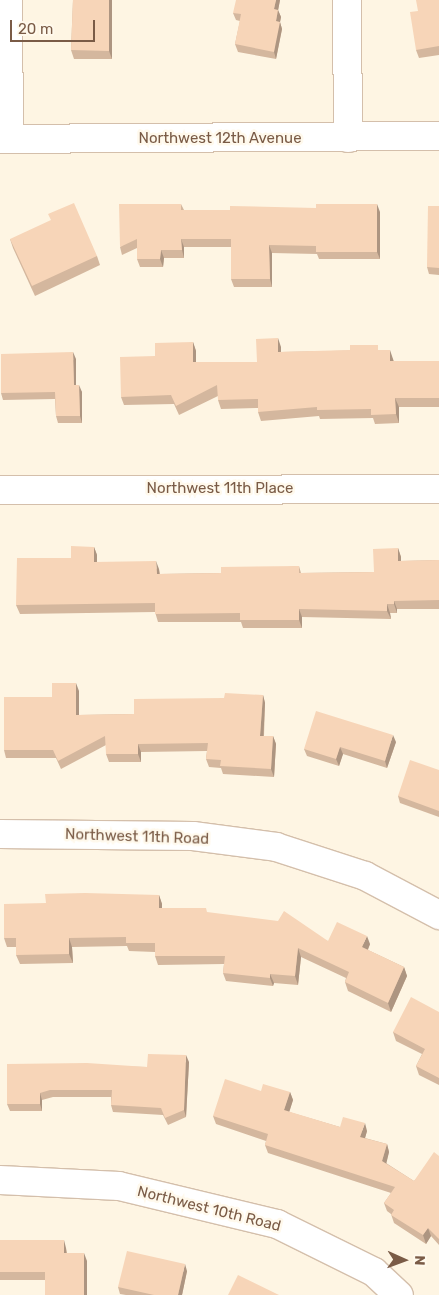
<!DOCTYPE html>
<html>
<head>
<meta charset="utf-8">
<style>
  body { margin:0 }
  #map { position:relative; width:439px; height:1295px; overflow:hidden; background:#fef5e3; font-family:Rubik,sans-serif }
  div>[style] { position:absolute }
  .roads { filter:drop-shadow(1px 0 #d4bfab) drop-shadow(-1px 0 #d4bfab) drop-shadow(0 1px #d4bfab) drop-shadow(0 -1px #d4bfab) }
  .minor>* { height:28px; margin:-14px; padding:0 14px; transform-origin:14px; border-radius:14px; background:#fff }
  .wall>* { inset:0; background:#d4b79e }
  .shaded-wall>* { inset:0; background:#ad9581 }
  .building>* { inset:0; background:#f7d5b8 }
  span { translate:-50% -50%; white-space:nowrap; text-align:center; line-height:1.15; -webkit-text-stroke:5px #fff9ec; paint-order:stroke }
  .street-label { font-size:15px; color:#7a5b46 }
  .north { position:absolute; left:379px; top:1235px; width:50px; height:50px; -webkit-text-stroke:4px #fff9ec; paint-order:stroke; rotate:92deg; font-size:14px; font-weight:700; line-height:20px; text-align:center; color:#7a5b46 }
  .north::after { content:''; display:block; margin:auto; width:18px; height:22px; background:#7a5b46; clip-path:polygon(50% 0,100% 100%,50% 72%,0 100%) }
  .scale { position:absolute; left:10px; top:20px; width:85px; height:22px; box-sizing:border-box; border:2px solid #7a5b46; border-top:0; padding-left:6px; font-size:15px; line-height:18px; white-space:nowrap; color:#7a5b46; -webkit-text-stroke:4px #fff9ec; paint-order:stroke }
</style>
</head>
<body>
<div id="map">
  <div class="roads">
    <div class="minor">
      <i style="left:8px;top:0;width:139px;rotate:89.6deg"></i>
      <i style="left:347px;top:0;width:138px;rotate:89.6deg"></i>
      <i style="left:0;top:139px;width:439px;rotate:-0.4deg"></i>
      <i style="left:0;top:490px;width:439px;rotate:-0.1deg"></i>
      <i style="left:0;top:834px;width:193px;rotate:0.6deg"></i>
      <i style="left:193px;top:836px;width:84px;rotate:7.5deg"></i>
      <i style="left:276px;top:847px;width:94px;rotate:18deg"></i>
      <i style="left:365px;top:876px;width:84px;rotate:27.8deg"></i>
      <i style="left:0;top:1180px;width:119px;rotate:2.9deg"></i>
      <i style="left:119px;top:1186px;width:163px;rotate:13.5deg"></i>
      <i style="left:277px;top:1224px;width:108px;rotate:26.3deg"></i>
      <i style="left:374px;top:1272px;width:34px;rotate:43deg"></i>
    </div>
  </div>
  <div class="wall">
    <i style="clip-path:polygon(73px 0,112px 0,112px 59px,74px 59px,71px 50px)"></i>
    <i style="clip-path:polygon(280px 0,278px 10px,281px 17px,280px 22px,282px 29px,276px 59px,238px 52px,235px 44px,240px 21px,236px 20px,233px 13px)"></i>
    <i style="clip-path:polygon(439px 0,439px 55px,419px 58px,416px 50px,418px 11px)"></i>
    <i style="clip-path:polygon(181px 204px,184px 210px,380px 212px,380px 259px,319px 259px,317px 254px,272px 253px,272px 287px,234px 287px,231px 279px,231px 247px,184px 247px,184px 258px,164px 258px,163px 267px,140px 267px,137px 259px,137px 248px,122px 255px,120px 247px)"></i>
    <i style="clip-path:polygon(439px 206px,439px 275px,429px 274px,427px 267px)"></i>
    <i style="clip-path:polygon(10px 239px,97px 256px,100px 265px,35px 296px,13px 248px)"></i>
    <i style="clip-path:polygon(193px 342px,196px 351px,196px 362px,257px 362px,281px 347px,281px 352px,380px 350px,393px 359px,394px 361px,439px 361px,439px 407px,399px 407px,399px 423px,375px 424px,373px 418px,320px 419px,319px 416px,261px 421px,258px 412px,258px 408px,221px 409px,218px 400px,218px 396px,179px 415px,174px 404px,124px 405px,121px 397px,155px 356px)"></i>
    <i style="clip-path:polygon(76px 359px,76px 385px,82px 392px,82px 423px,58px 423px,56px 416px,55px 399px,3px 400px,1px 393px)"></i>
    <i style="clip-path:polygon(94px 547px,97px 555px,97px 562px,159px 569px,160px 574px,221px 573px,299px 566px,301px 573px,374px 572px,398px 548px,401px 557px,401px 561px,439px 560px,439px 609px,397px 609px,397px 613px,390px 613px,391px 619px,302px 617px,302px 628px,243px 628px,241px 622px,158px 622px,155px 612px,20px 614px,16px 605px,71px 558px)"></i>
    <i style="clip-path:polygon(79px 691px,79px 715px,134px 714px,224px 698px,263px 695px,265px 703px,264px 736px,273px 736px,276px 744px,274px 777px,223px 774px,221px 768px,209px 767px,206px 759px,207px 751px,141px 752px,141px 762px,109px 762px,106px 754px,106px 745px,61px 769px,56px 758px,6px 758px,4px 750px,52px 697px)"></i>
    <i style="clip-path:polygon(396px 742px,387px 768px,343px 754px,339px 766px,307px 756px,304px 749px)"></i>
    <i style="clip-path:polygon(439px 770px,439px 817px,400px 803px,398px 796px)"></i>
    <i style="clip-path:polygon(159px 895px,162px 904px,162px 908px,208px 913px,328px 941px,370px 944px,368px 950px,404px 967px,407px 976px,391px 1012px,348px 991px,345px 982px,346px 978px,301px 957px,298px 985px,274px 983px,273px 986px,226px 981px,223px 973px,224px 964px,158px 965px,155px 956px,155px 952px,129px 951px,127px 946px,72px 947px,73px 963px,20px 964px,16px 955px,16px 947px,7px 947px,4px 938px,46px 903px)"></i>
    <i style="clip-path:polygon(439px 1012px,439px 1085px,419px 1075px,416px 1066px,422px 1054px,396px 1041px,393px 1032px)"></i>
    <i style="clip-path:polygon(189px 1062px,186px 1117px,168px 1125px,163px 1115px,113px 1112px,111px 1105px,111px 1097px,53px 1097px,42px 1100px,42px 1111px,10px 1111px,7px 1104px,7px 1064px,147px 1067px)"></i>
    <i style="clip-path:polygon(261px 1091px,290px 1092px,293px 1100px,289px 1112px,340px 1127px,367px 1131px,365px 1138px,387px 1144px,389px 1152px,386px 1163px,414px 1181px,439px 1156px,439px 1245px,431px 1236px,426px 1244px,394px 1223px,391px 1214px,387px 1211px,384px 1203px,391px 1193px,268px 1153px,265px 1145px,266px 1141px,216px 1124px,213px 1116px)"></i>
    <i style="clip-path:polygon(0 1240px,66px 1248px,67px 1253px,87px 1261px,87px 1295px,45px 1295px,45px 1280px,0 1280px)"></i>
    <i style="clip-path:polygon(187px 1271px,182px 1295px,126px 1295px,120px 1294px,118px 1287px)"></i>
  </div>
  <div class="shaded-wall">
    <i style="clip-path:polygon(109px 0,112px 0,112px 59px,109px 51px)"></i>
    <i style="clip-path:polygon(276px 0,280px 0,277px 16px,274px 9px)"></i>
    <i style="clip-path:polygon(278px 10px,281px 17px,280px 22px,282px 29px,276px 59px,274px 52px,276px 21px)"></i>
    <i style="clip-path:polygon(377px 204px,380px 212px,380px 259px,377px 252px)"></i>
    <i style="clip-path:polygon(181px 239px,184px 247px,184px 258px,182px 250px)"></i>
    <i style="clip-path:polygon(269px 245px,272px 253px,272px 287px,270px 279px)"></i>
    <i style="clip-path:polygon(161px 250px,164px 258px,163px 267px,160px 259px)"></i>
    <i style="clip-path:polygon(278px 338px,281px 347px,281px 361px,278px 352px)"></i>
    <i style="clip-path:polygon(193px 342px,196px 351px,196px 371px,193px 362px)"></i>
    <i style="clip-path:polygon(390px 350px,393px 359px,394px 370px,390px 361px)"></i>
    <i style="clip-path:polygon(73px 352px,76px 359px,76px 392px,74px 385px)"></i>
    <i style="clip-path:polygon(79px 385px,82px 392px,82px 423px,80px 416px)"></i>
    <i style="clip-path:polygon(395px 398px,399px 407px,399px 423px,396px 414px)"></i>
    <i style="clip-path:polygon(94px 547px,97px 555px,97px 570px,94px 562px)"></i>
    <i style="clip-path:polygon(398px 548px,401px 557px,401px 569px,398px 561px)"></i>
    <i style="clip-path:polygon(156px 561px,159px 569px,160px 583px,157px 574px)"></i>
    <i style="clip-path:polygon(394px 601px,397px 609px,397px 613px,394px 604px)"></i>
    <i style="clip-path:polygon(387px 604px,390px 613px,391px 619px,387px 611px)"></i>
    <i style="clip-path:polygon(299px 609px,302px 617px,302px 628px,299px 620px)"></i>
    <i style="clip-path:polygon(76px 683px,79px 691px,79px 723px,76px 715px)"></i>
    <i style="clip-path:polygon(263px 695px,265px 703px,263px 744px,260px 736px)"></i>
    <i style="clip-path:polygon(393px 735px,396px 742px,387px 768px,385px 761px)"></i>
    <i style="clip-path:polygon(273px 736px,276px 744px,274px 777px,271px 769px)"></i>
    <i style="clip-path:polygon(138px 744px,141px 752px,141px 762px,138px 754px)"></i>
    <i style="clip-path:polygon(340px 747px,343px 754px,339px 766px,336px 759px)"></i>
    <i style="clip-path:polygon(159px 895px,162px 904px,162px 917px,159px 908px)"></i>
    <i style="clip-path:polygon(367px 936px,370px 944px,365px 956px,362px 947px)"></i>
    <i style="clip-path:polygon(69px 938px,72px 947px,73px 963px,69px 954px)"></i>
    <i style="clip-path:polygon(298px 948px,301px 957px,298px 985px,295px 976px)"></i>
    <i style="clip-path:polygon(404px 967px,407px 976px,391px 1012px,388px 1003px)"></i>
    <i style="clip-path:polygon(270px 974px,274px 983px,273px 986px,270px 978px)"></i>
    <i style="clip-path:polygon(186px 1055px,189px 1062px,186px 1117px,184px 1110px)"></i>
    <i style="clip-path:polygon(290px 1092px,293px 1100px,287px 1119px,284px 1110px)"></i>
    <i style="clip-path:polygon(40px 1093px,42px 1100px,42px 1111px,40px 1104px)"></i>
    <i style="clip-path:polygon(365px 1123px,367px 1131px,363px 1145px,360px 1137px)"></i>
    <i style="clip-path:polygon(387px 1144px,389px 1152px,385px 1169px,382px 1161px)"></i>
    <i style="clip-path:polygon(428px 1228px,431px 1236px,426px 1244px,423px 1235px)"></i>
    <i style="clip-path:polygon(64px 1240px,66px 1248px,67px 1261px,64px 1253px)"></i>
    <i style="clip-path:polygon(84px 1253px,87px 1261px,87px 1295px,84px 1295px)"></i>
    <i style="clip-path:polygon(185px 1264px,187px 1271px,182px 1295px,178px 1295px)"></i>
  </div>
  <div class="building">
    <i style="clip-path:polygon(73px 0,109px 0,109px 51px,71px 50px)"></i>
    <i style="clip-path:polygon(236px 0,276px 0,274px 9px,278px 10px,276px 21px,280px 22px,274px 52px,235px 44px,241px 14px,233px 13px)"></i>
    <i style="clip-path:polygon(416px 0,439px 0,439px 46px,416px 50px,410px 12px,418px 11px)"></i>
    <i style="clip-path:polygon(74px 203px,97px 256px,32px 286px,10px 239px,51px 220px,48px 214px)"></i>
    <i style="clip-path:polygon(119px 204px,181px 204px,181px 210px,230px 210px,230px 206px,316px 208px,316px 204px,377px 204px,377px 252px,316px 252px,316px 246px,269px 245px,270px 279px,231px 279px,231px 239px,181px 239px,182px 250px,161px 250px,160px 259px,137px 259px,137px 239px,120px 247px)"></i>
    <i style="clip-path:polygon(428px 206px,439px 206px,439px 268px,427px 267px)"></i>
    <i style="clip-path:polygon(278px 338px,278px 352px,350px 350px,350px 345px,378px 345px,378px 350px,390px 350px,390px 361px,439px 361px,439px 398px,395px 398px,396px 414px,371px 415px,371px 409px,317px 410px,317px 407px,258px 412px,258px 399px,218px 400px,217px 385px,176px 406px,171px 395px,121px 397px,120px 357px,155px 356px,155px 343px,193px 342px,193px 362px,257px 362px,256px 339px)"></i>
    <i style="clip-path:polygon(73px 352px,74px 385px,79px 385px,80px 416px,56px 416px,55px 392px,1px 393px,1px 354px)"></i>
    <i style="clip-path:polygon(71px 546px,94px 547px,94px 562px,156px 561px,157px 574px,221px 573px,221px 567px,299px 566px,299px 573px,374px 572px,373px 549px,398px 548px,398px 561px,439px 560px,439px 600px,394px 601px,394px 604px,387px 604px,387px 611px,299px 609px,299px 620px,240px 620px,240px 613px,155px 614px,155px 603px,16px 605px,17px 558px,71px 558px)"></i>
    <i style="clip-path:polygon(52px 683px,76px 683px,76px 715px,134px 714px,134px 699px,224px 698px,225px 693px,263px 695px,260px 736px,273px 736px,271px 769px,220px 766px,221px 760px,206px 759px,208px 743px,138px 744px,138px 754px,106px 754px,105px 736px,58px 761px,53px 750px,4px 750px,4px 697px,52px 697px)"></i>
    <i style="clip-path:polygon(316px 711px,393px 735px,385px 761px,340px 747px,336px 759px,304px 749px)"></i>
    <i style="clip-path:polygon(410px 760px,439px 770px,439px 811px,398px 796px)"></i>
    <i style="clip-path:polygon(85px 893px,159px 895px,159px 908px,206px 908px,207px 912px,278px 921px,284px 911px,328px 941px,337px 922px,367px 936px,362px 947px,404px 967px,388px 1003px,345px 982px,349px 972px,298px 948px,295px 976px,270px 974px,270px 978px,223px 973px,225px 956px,155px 956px,155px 943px,126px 943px,126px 937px,69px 938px,69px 954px,16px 955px,16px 938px,4px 938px,4px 904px,46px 903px,45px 894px)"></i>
    <i style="clip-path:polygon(411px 997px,439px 1012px,439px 1078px,416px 1066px,425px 1049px,393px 1032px)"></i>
    <i style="clip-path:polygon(148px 1054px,186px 1055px,184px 1110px,165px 1118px,161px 1108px,111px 1105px,112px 1090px,50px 1090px,40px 1093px,40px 1104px,7px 1104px,7px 1064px,87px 1063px,147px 1067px)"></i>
    <i style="clip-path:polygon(225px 1079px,261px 1091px,263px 1084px,290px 1092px,284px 1110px,340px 1127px,343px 1117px,365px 1123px,360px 1137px,387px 1144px,382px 1161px,414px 1181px,434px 1152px,439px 1156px,439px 1239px,428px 1228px,423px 1235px,391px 1215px,394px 1210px,384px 1203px,395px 1187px,265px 1145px,268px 1134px,213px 1116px)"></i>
    <i style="clip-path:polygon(0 1240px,64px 1240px,64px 1253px,84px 1253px,84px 1295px,45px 1295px,45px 1272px,0 1272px)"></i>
    <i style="clip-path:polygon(127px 1251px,185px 1264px,178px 1295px,154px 1295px,118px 1287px)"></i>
    <i style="clip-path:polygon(238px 1275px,279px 1295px,228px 1295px)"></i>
  </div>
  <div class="street-label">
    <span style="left:220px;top:139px">Northwest 12th Avenue</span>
    <span style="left:220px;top:489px">Northwest 11th Place</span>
    <span style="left:137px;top:837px;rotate:2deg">Northwest 11th Road</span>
    <span style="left:209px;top:1209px;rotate:14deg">Northwest 10th Road</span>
  </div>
  <div class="north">N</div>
  <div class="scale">20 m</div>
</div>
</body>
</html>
